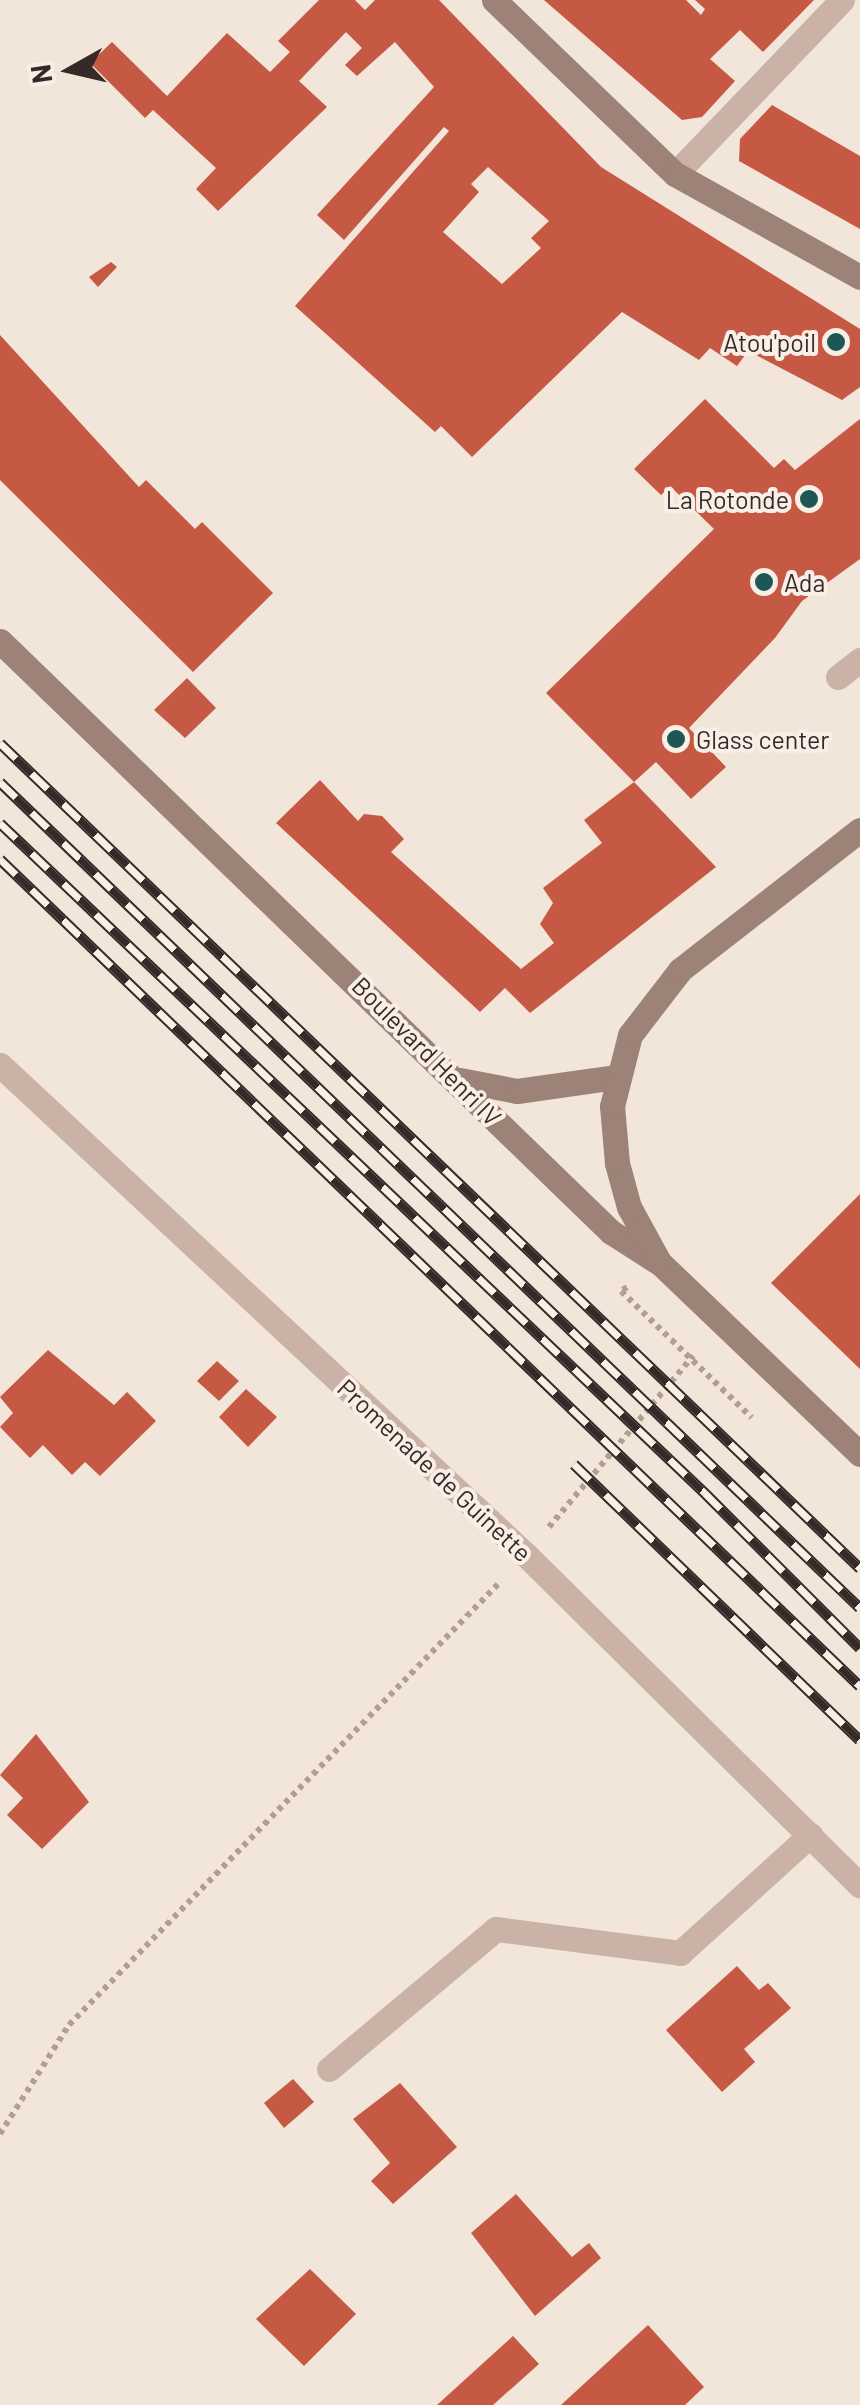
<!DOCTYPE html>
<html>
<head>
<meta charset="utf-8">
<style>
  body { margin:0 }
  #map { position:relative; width:860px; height:2405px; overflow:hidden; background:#f2e5da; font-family:Barlow,sans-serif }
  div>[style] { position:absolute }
  .building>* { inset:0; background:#c65943 }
  .path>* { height:6px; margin-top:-3px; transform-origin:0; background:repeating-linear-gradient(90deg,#b59d90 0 5px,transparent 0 10px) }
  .lane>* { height:25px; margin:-12.5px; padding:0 12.5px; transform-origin:12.5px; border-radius:12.5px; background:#cab3a6 }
  .street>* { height:25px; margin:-12.5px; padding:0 12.5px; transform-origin:12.5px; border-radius:12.5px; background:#cab3a6 }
  .secondary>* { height:25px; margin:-12.5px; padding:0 12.5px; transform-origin:12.5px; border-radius:12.5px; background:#9d8277 }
  .rail>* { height:11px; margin-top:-5.5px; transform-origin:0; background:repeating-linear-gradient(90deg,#f9efe6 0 22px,#352a27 0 44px); box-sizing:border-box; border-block:2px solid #352a27 }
  .dots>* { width:28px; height:28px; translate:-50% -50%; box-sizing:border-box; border:5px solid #f9efe6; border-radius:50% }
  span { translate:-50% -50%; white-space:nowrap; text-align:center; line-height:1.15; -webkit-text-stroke:8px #f9efe6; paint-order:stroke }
  .poi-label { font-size:25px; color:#352a27 }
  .right { translate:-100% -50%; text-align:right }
  .left { translate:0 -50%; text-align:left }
  .street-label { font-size:25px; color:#352a27 }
  .north { position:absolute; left:20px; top:20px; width:100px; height:100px; -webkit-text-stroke:8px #f9efe6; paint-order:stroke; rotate:262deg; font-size:28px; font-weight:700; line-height:40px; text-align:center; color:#352a27 }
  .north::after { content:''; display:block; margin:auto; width:35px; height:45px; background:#352a27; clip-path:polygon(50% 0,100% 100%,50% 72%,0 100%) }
</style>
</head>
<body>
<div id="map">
  <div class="building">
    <i style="clip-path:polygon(evenodd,319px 0,355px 0,365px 10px,375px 0,439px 0,601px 167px,860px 329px,860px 387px,842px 400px,748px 351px,737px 366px,710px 348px,699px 360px,622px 312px,472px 457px,441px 426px,435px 432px,295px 306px,449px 131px,444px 127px,344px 240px,317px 215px,434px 87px,395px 42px,357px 76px,345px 65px,362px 48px,346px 32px,299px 81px,327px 107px,218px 211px,196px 189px,216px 168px,153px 110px,145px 118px,90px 63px,112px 42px,167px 96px,227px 33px,270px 72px,290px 52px,278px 41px,319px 0,488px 167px,549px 221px,531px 238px,541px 248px,502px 284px,443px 232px,479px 192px,471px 184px,488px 167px)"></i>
    <i style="clip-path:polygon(544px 0,686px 0,701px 15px,705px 9px,695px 0,814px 0,763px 52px,740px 30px,710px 59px,735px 81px,702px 117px,682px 120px)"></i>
    <i style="clip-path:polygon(772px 105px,860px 156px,860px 229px,739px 161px,740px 139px)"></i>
    <i style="clip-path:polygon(111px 262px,117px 267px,98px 287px,89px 277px)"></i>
    <i style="clip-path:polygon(0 335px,139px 487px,146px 480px,195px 529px,202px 522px,273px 593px,193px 672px,0 480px)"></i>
    <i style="clip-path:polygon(705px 399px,774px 468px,784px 459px,795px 470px,860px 419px,860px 559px,802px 601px,775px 638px,689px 728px,726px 767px,691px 799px,656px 762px,634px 782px,546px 693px,714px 529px,670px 486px,661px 495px,634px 469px)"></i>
    <i style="clip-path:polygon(187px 678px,216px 708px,185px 738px,154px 710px)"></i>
    <i style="clip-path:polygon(320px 780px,358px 821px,364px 814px,382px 816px,404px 839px,391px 852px,521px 969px,554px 943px,540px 924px,553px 903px,543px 888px,602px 843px,584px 820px,634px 782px,716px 867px,530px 1013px,505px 988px,480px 1012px,276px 823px)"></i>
    <i style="clip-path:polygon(860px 1194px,860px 1369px,771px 1283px)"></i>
    <i style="clip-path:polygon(48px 1350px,114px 1405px,127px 1392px,156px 1421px,100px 1476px,85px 1462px,72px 1475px,43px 1445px,30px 1458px,0 1427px,13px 1413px,0 1397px)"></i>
    <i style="clip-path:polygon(217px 1361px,239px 1381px,219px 1401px,197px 1381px)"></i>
    <i style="clip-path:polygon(246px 1389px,277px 1417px,248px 1447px,219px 1417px)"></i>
    <i style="clip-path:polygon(36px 1734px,89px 1802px,42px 1849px,7px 1815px,23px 1798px,0 1775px)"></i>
    <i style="clip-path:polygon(737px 1966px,759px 1990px,768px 1983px,791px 2008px,744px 2049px,755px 2062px,722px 2092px,666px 2030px)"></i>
    <i style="clip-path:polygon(293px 2079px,314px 2102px,284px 2128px,264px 2103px)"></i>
    <i style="clip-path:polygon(400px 2083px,457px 2147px,393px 2204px,371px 2181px,390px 2163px,353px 2119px)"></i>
    <i style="clip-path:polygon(516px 2194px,572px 2257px,589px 2243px,601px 2258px,535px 2316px,471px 2233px)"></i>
    <i style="clip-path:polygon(310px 2269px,356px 2314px,304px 2366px,256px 2319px)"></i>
    <i style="clip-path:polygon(648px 2325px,704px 2387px,685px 2405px,561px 2405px)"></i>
    <i style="clip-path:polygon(513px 2336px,539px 2364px,493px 2405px,437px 2405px)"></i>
  </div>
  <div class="path">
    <i style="left:627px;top:1287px;width:7px;rotate:146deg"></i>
    <i style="left:621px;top:1291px;width:182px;rotate:44.1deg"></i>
    <i style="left:549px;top:1527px;width:224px;rotate:-49.9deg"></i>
    <i style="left:0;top:2134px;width:129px;rotate:-57.7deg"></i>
    <i style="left:69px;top:2025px;width:619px;rotate:-45.78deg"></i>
  </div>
  <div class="lane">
    <i style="left:838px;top:677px;width:28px;rotate:-38deg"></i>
    <i style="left:329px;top:2069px;width:218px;rotate:-40deg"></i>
    <i style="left:496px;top:1929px;width:186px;rotate:7.4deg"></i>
    <i style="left:680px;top:1953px;width:176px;rotate:-42.2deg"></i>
  </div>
  <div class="street">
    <i style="left:675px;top:174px;width:241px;rotate:-46.2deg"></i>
    <i style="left:0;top:1065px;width:719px;rotate:42.97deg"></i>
    <i style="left:526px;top:1555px;width:470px;rotate:44.7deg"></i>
  </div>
  <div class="secondary">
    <i style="left:494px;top:0;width:251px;rotate:43.9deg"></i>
    <i style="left:675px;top:174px;width:212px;rotate:29.1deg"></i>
    <i style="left:0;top:641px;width:850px;rotate:44.05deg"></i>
    <i style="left:611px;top:1232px;width:59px;rotate:32.6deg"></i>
    <i style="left:661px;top:1264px;width:275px;rotate:43.7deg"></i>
    <i style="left:460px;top:1080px;width:58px;rotate:10.9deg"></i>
    <i style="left:517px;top:1091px;width:99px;rotate:-8.1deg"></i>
    <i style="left:658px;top:1260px;width:60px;rotate:-118.7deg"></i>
    <i style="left:629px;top:1207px;width:46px;rotate:-105.3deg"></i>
    <i style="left:617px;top:1163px;width:57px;rotate:-95deg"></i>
    <i style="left:612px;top:1106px;width:73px;rotate:-75.8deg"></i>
    <i style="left:630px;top:1035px;width:82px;rotate:-52.4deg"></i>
    <i style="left:680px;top:970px;width:228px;rotate:-37.9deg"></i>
  </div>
  <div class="rail">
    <i style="left:0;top:743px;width:1192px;rotate:43.81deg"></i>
    <i style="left:0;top:782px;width:1192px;rotate:43.84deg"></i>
    <i style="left:0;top:823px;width:973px;rotate:43.54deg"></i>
    <i style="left:705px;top:1493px;width:219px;rotate:45deg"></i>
    <i style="left:0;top:859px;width:1193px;rotate:43.88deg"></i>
    <i style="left:574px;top:1464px;width:397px;rotate:44deg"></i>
  </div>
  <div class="dots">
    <i style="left:836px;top:342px;background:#1c5756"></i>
    <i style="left:809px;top:499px;background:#1c5756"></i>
    <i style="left:764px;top:582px;background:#1c5756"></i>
    <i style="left:676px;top:739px;background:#1c5756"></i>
  </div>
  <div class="poi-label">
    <span class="right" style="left:816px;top:342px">Atou'poil</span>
    <span class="right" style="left:789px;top:499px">La Rotonde</span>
    <span class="left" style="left:784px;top:582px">Ada</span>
    <span class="left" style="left:696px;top:739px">Glass center</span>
  </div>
  <div class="street-label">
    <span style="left:427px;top:1051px;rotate:45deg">Boulevard Henri IV</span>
    <span style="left:435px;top:1470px;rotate:43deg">Promenade de Guinette</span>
  </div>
  <div class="north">N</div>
</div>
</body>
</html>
